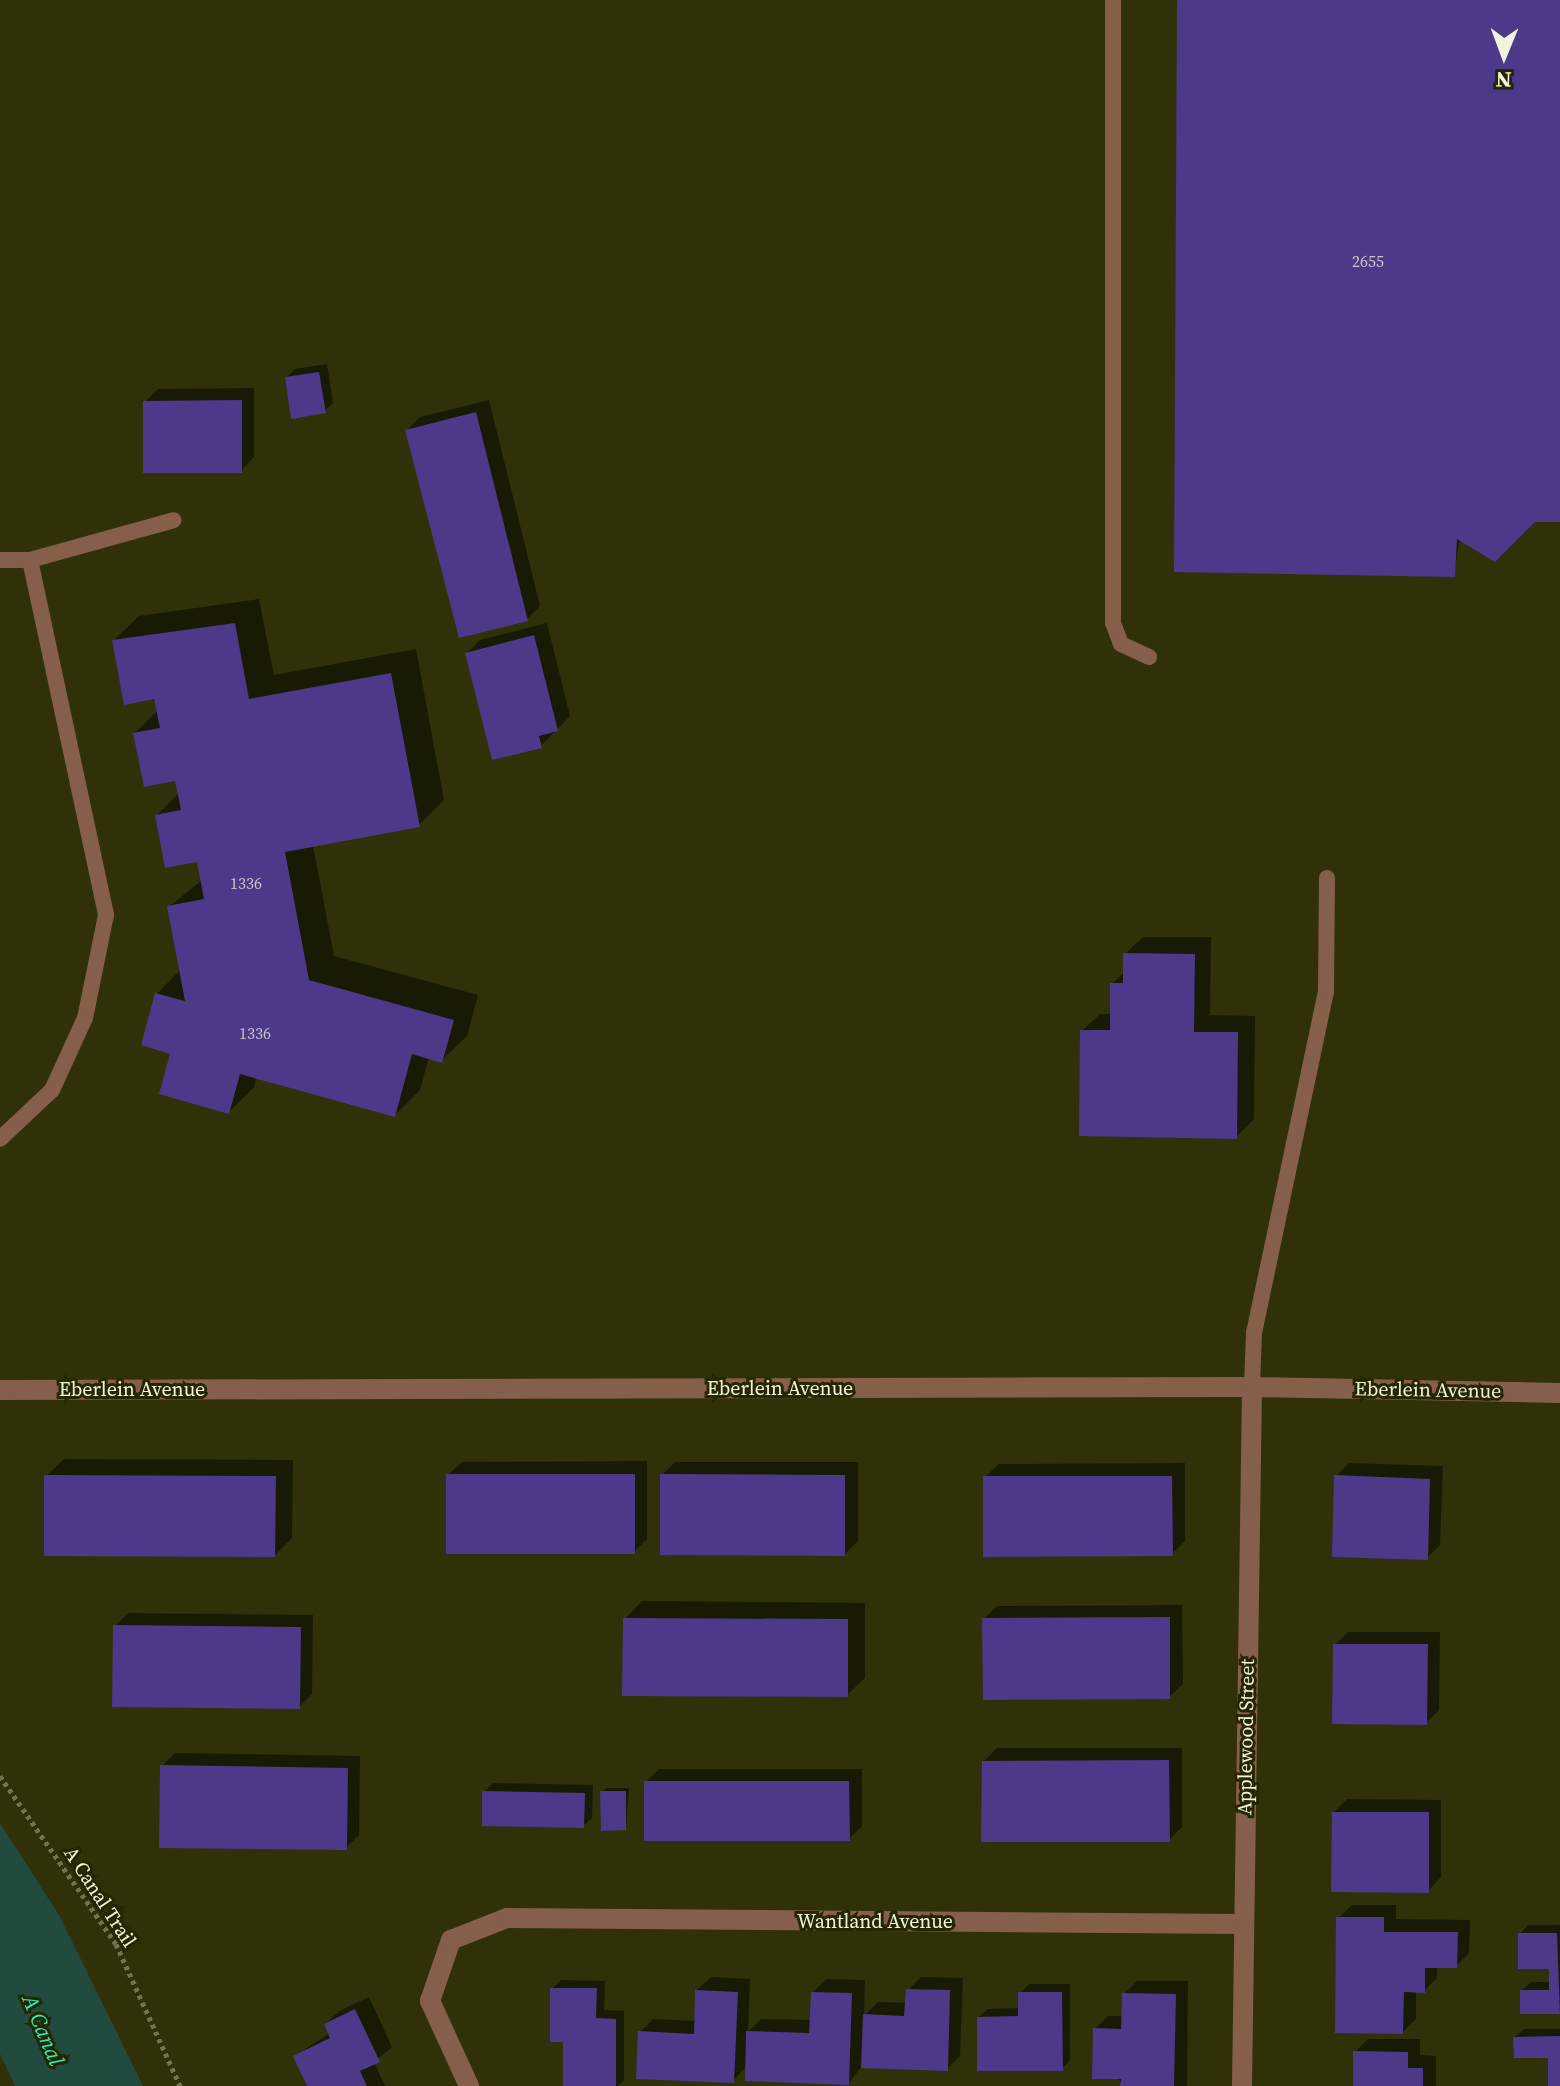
<!DOCTYPE html>
<html>
<head>
<meta charset="utf-8">
<style>
  body { margin:0 }
  #map { position:relative; width:1560px; height:2086px; overflow:hidden; background:#303109; font-family:"Source Serif 4",serif }
  div>[style] { position:absolute }
  .water>* { inset:0; background:#214b3e }
  .shadow>* { inset:0; background:#0007 }
  .building>* { inset:0; background:#4d388a }
  .path>* { height:5px; margin-top:-2.5px; transform-origin:0; background:repeating-linear-gradient(90deg,#727351 0 4px,transparent 0 8px) }
  .service>* { height:16px; margin:-8px; padding:0 8px; transform-origin:8px; border-radius:8px; background:#855f4a }
  .minor>* { height:20px; margin:-10px; padding:0 10px; transform-origin:10px; border-radius:10px; background:#855f4a }
  .tertiary>* { height:20px; margin:-10px; padding:0 10px; transform-origin:10px; border-radius:10px; background:#855f4a }
  span { translate:-50% -50%; white-space:nowrap; text-align:center; line-height:1.15; -webkit-text-stroke:6px #262700; paint-order:stroke }
  .number-label { font-size:16px; color:#c8c4c8 }
  .number-label span { -webkit-text-stroke-width:0 }
  .street-label { font-size:20px; color:#f1f3dd }
  .water-label { font-size:22px; color:#23efc0; font-style:italic }
  .north { position:absolute; left:1464px; top:16px; width:80px; height:80px; -webkit-text-stroke:6px #262700; paint-order:stroke; rotate:181deg; font-size:22px; font-weight:700; line-height:32px; text-align:center; color:#f1f3dd }
  .north::after { content:''; display:block; margin:auto; width:28px; height:36px; background:#f1f3dd; clip-path:polygon(50% 0,100% 100%,50% 72%,0 100%) }
</style>
</head>
<body>
<div id="map">
  <div class="water">
    <i style="clip-path:polygon(0 1823px,59px 1915px,143px 2086px,15px 2086px,0 2054px)"></i>
  </div>
  <div class="shadow">
    <i style="clip-path:polygon(1179px 0,1560px 0,1560px 520px,1534px 520px,1460px 538px,1454px 575px)"></i>
    <i style="clip-path:polygon(327px 364px,333px 403px,325px 411px,287px 377px,295px 369px)"></i>
    <i style="clip-path:polygon(254px 388px,254px 457px,241px 471px,145px 402px,158px 389px)"></i>
    <i style="clip-path:polygon(489px 400px,540px 606px,527px 619px,407px 430px,420px 417px)"></i>
    <i style="clip-path:polygon(259px 599px,274px 675px,416px 649px,444px 800px,419px 825px,313px 845px,334px 956px,478px 995px,467px 1036px,442px 1060px,429px 1057px,420px 1090px,395px 1115px,257px 1076px,254px 1087px,229px 1112px,173px 1052px,157px 994px,181px 969px,170px 906px,202px 880px,199px 860px,157px 815px,179px 793px,177px 779px,135px 733px,158px 710px,156px 697px,114px 640px,139px 616px)"></i>
    <i style="clip-path:polygon(547px 623px,570px 716px,541px 746px,467px 653px,480px 640px)"></i>
    <i style="clip-path:polygon(1143px 937px,1211px 937px,1210px 1015px,1255px 1016px,1254px 1119px,1236px 1137px,1082px 1031px,1100px 1014px,1112px 1014px,1112px 984px,1125px 971px,1125px 954px)"></i>
    <i style="clip-path:polygon(64px 1459px,293px 1460px,292px 1538px,275px 1555px,46px 1476px)"></i>
    <i style="clip-path:polygon(647px 1461px,647px 1539px,634px 1552px,448px 1475px,462px 1462px)"></i>
    <i style="clip-path:polygon(675px 1462px,858px 1462px,858px 1541px,845px 1554px,662px 1475px)"></i>
    <i style="clip-path:polygon(1185px 1463px,1185px 1541px,1172px 1554px,985px 1477px,999px 1464px)"></i>
    <i style="clip-path:polygon(1349px 1463px,1443px 1466px,1440px 1545px,1427px 1558px,1336px 1476px)"></i>
    <i style="clip-path:polygon(642px 1601px,865px 1603px,865px 1678px,847px 1695px,625px 1619px)"></i>
    <i style="clip-path:polygon(1182px 1605px,1183px 1684px,1169px 1697px,984px 1619px,997px 1606px)"></i>
    <i style="clip-path:polygon(128px 1613px,313px 1615px,312px 1694px,299px 1707px,115px 1626px)"></i>
    <i style="clip-path:polygon(1348px 1632px,1440px 1632px,1439px 1710px,1426px 1723px,1335px 1645px)"></i>
    <i style="clip-path:polygon(997px 1748px,1182px 1748px,1182px 1827px,1169px 1840px,984px 1761px)"></i>
    <i style="clip-path:polygon(175px 1753px,360px 1756px,359px 1835px,346px 1848px,162px 1766px)"></i>
    <i style="clip-path:polygon(659px 1769px,862px 1769px,862px 1826px,849px 1839px,646px 1782px)"></i>
    <i style="clip-path:polygon(493px 1783px,593px 1785px,592px 1818px,583px 1826px,484px 1792px)"></i>
    <i style="clip-path:polygon(606px 1788px,629px 1788px,626px 1828px,602px 1792px)"></i>
    <i style="clip-path:polygon(1347px 1799px,1441px 1800px,1441px 1877px,1428px 1891px,1334px 1812px)"></i>
    <i style="clip-path:polygon(1352px 1905px,1396px 1905px,1396px 1919px,1470px 1920px,1469px 1953px,1456px 1966px,1437px 1966px,1437px 1978px,1424px 1991px,1416px 1991px,1416px 2019px,1403px 2032px,1338px 1918px)"></i>
    <i style="clip-path:polygon(1528px 1925px,1560px 1925px,1560px 2012px,1522px 2012px,1522px 1990px,1531px 1982px,1551px 1982px,1551px 1967px,1520px 1934px)"></i>
    <i style="clip-path:polygon(711px 1977px,750px 1979px,748px 2032px,761px 2019px,812px 2020px,813px 1992px,826px 1979px,865px 1980px,864px 2016px,878px 2002px,907px 2003px,908px 1990px,921px 1977px,963px 1978px,960px 2056px,947px 2069px,862px 2066px,849px 2083px,747px 2066px,733px 2081px,640px 2032px,653px 2019px,696px 2021px,697px 1990px)"></i>
    <i style="clip-path:polygon(561px 1980px,605px 1981px,604px 2010px,624px 2011px,624px 2080px,618px 2086px,565px 2086px,565px 2040px,552px 1989px)"></i>
    <i style="clip-path:polygon(1137px 1981px,1188px 1981px,1187px 2086px,1122px 2086px,1095px 2029px,1108px 2016px,1124px 2016px,1124px 1994px)"></i>
    <i style="clip-path:polygon(1029px 1984px,1070px 1984px,1070px 2060px,1062px 2069px,979px 2017px,988px 2009px,1020px 2008px,1020px 1993px)"></i>
    <i style="clip-path:polygon(369px 1997px,392px 2047px,374px 2062px,385px 2086px,309px 2086px,295px 2056px,330px 2033px,326px 2024px,339px 2011px)"></i>
    <i style="clip-path:polygon(1524px 2029px,1560px 2029px,1560px 2086px,1550px 2086px,1550px 2056px,1515px 2037px)"></i>
    <i style="clip-path:polygon(1368px 2039px,1420px 2039px,1420px 2055px,1436px 2056px,1436px 2086px,1355px 2086px,1355px 2052px)"></i>
  </div>
  <div class="building">
    <i style="clip-path:polygon(1177px 0,1560px 0,1560px 522px,1535px 522px,1495px 562px,1457px 539px,1455px 577px,1174px 572px)"></i>
    <i style="clip-path:polygon(319px 372px,326px 413px,291px 419px,285px 377px)"></i>
    <i style="clip-path:polygon(242px 400px,242px 473px,143px 473px,143px 401px)"></i>
    <i style="clip-path:polygon(476px 412px,528px 621px,459px 638px,405px 430px)"></i>
    <i style="clip-path:polygon(235px 623px,249px 699px,391px 673px,420px 827px,285px 852px,309px 980px,454px 1020px,442px 1063px,412px 1054px,395px 1117px,240px 1074px,229px 1114px,159px 1094px,170px 1054px,141px 1045px,155px 993px,185px 1001px,167px 906px,204px 899px,197px 862px,165px 868px,155px 815px,181px 810px,175px 781px,144px 787px,133px 733px,160px 728px,154px 699px,124px 705px,112px 640px)"></i>
    <i style="clip-path:polygon(534px 635px,558px 731px,539px 736px,542px 748px,492px 760px,465px 653px)"></i>
    <i style="clip-path:polygon(1123px 953px,1195px 954px,1194px 1032px,1238px 1032px,1237px 1139px,1079px 1136px,1080px 1030px,1110px 1030px,1110px 983px,1123px 983px)"></i>
    <i style="clip-path:polygon(446px 1474px,635px 1474px,635px 1554px,446px 1554px)"></i>
    <i style="clip-path:polygon(660px 1474px,845px 1475px,845px 1556px,660px 1555px)"></i>
    <i style="clip-path:polygon(44px 1475px,276px 1476px,275px 1557px,44px 1556px)"></i>
    <i style="clip-path:polygon(1334px 1475px,1430px 1479px,1428px 1560px,1332px 1557px)"></i>
    <i style="clip-path:polygon(983px 1476px,1172px 1476px,1173px 1556px,983px 1557px)"></i>
    <i style="clip-path:polygon(1170px 1617px,1170px 1699px,983px 1700px,982px 1618px)"></i>
    <i style="clip-path:polygon(623px 1618px,848px 1619px,848px 1697px,622px 1696px)"></i>
    <i style="clip-path:polygon(113px 1625px,301px 1627px,300px 1709px,112px 1707px)"></i>
    <i style="clip-path:polygon(1333px 1644px,1428px 1644px,1427px 1725px,1332px 1724px)"></i>
    <i style="clip-path:polygon(1169px 1760px,1170px 1842px,981px 1842px,982px 1761px)"></i>
    <i style="clip-path:polygon(160px 1765px,348px 1768px,347px 1850px,159px 1848px)"></i>
    <i style="clip-path:polygon(644px 1781px,849px 1781px,850px 1841px,644px 1841px)"></i>
    <i style="clip-path:polygon(482px 1791px,585px 1793px,584px 1828px,482px 1826px)"></i>
    <i style="clip-path:polygon(600px 1791px,626px 1791px,626px 1830px,601px 1831px)"></i>
    <i style="clip-path:polygon(1332px 1812px,1429px 1812px,1429px 1893px,1331px 1892px)"></i>
    <i style="clip-path:polygon(1336px 1917px,1384px 1917px,1384px 1932px,1458px 1932px,1457px 1968px,1425px 1968px,1425px 1993px,1404px 1992px,1403px 2034px,1335px 2033px)"></i>
    <i style="clip-path:polygon(1518px 1933px,1557px 1933px,1560px 2014px,1520px 2014px,1520px 1990px,1549px 1990px,1549px 1969px,1518px 1969px)"></i>
    <i style="clip-path:polygon(550px 1988px,597px 1988px,596px 2018px,616px 2019px,616px 2086px,563px 2086px,563px 2042px,550px 2042px)"></i>
    <i style="clip-path:polygon(906px 1989px,950px 1990px,948px 2071px,861px 2068px,863px 2014px,904px 2016px)"></i>
    <i style="clip-path:polygon(695px 1990px,738px 1992px,734px 2083px,636px 2079px,638px 2031px,694px 2034px)"></i>
    <i style="clip-path:polygon(811px 1992px,852px 1993px,849px 2085px,745px 2081px,746px 2031px,809px 2033px)"></i>
    <i style="clip-path:polygon(1018px 1992px,1062px 1992px,1063px 2071px,977px 2071px,977px 2017px,1018px 2016px)"></i>
    <i style="clip-path:polygon(1122px 1993px,1176px 1994px,1174px 2086px,1120px 2086px,1121px 2079px,1092px 2079px,1093px 2028px,1121px 2029px)"></i>
    <i style="clip-path:polygon(355px 2009px,380px 2062px,360px 2071px,367px 2086px,307px 2086px,293px 2056px,330px 2038px,324px 2024px)"></i>
    <i style="clip-path:polygon(1560px 2036px,1560px 2086px,1548px 2086px,1548px 2058px,1514px 2058px,1513px 2037px)"></i>
    <i style="clip-path:polygon(1353px 2051px,1408px 2052px,1408px 2068px,1423px 2068px,1423px 2086px,1353px 2086px)"></i>
  </div>
  <div class="path">
    <i style="left:0;top:1776px;width:204px;rotate:55.4deg"></i>
    <i style="left:116px;top:1944px;width:156px;rotate:65.7deg"></i>
  </div>
  <div class="service">
    <i style="left:1113px;top:0;width:623px;rotate:90deg"></i>
    <i style="left:1113px;top:623px;width:22px;rotate:69deg"></i>
    <i style="left:1121px;top:644px;width:31px;rotate:25deg"></i>
    <i style="left:0;top:560px;width:30px"></i>
    <i style="left:30px;top:560px;width:363px;rotate:77.9deg"></i>
    <i style="left:106px;top:915px;width:105px;rotate:101.5deg"></i>
    <i style="left:85px;top:1018px;width:79px;rotate:114.6deg"></i>
    <i style="left:52px;top:1090px;width:71px;rotate:136.7deg"></i>
    <i style="left:30px;top:560px;width:149px;rotate:-15.5deg"></i>
    <i style="left:1252px;top:1387px;width:54px;rotate:-87.9deg"></i>
    <i style="left:1254px;top:1333px;width:349px;rotate:-78.1deg"></i>
    <i style="left:1326px;top:992px;width:114px;rotate:-89.5deg"></i>
  </div>
  <div class="minor">
    <i style="left:469px;top:2086px;width:94px;rotate:-114.6deg"></i>
    <i style="left:430px;top:2001px;width:65px;rotate:-71deg"></i>
    <i style="left:451px;top:1940px;width:60px;rotate:-21.4deg"></i>
    <i style="left:507px;top:1918px;width:735px;rotate:0.47deg"></i>
    <i style="left:1242px;top:2086px;width:699px;rotate:-89.18deg"></i>
  </div>
  <div class="tertiary">
    <i style="left:0;top:1390px;width:1252px;rotate:-0.14deg"></i>
    <i style="left:1252px;top:1387px;width:308px;rotate:1.1deg"></i>
  </div>
  <div class="number-label">
    <span style="left:1368px;top:261px">2655</span>
    <span style="left:246px;top:883px">1336</span>
    <span style="left:255px;top:1033px">1336</span>
  </div>
  <div class="street-label">
    <span style="left:780px;top:1388px">Eberlein Avenue</span>
    <span style="left:132px;top:1389px">Eberlein Avenue</span>
    <span style="left:1428px;top:1390px;rotate:1deg">Eberlein Avenue</span>
    <span style="left:1246px;top:1737px;rotate:-89deg">Applewood Street</span>
    <span style="left:100px;top:1897px;rotate:57deg">A Canal Trail</span>
    <span style="left:875px;top:1921px">Wantland Avenue</span>
  </div>
  <div class="water-label">
    <span style="left:43px;top:2030px;rotate:67deg">A Canal</span>
  </div>
  <div class="north">N</div>
</div>
</body>
</html>
